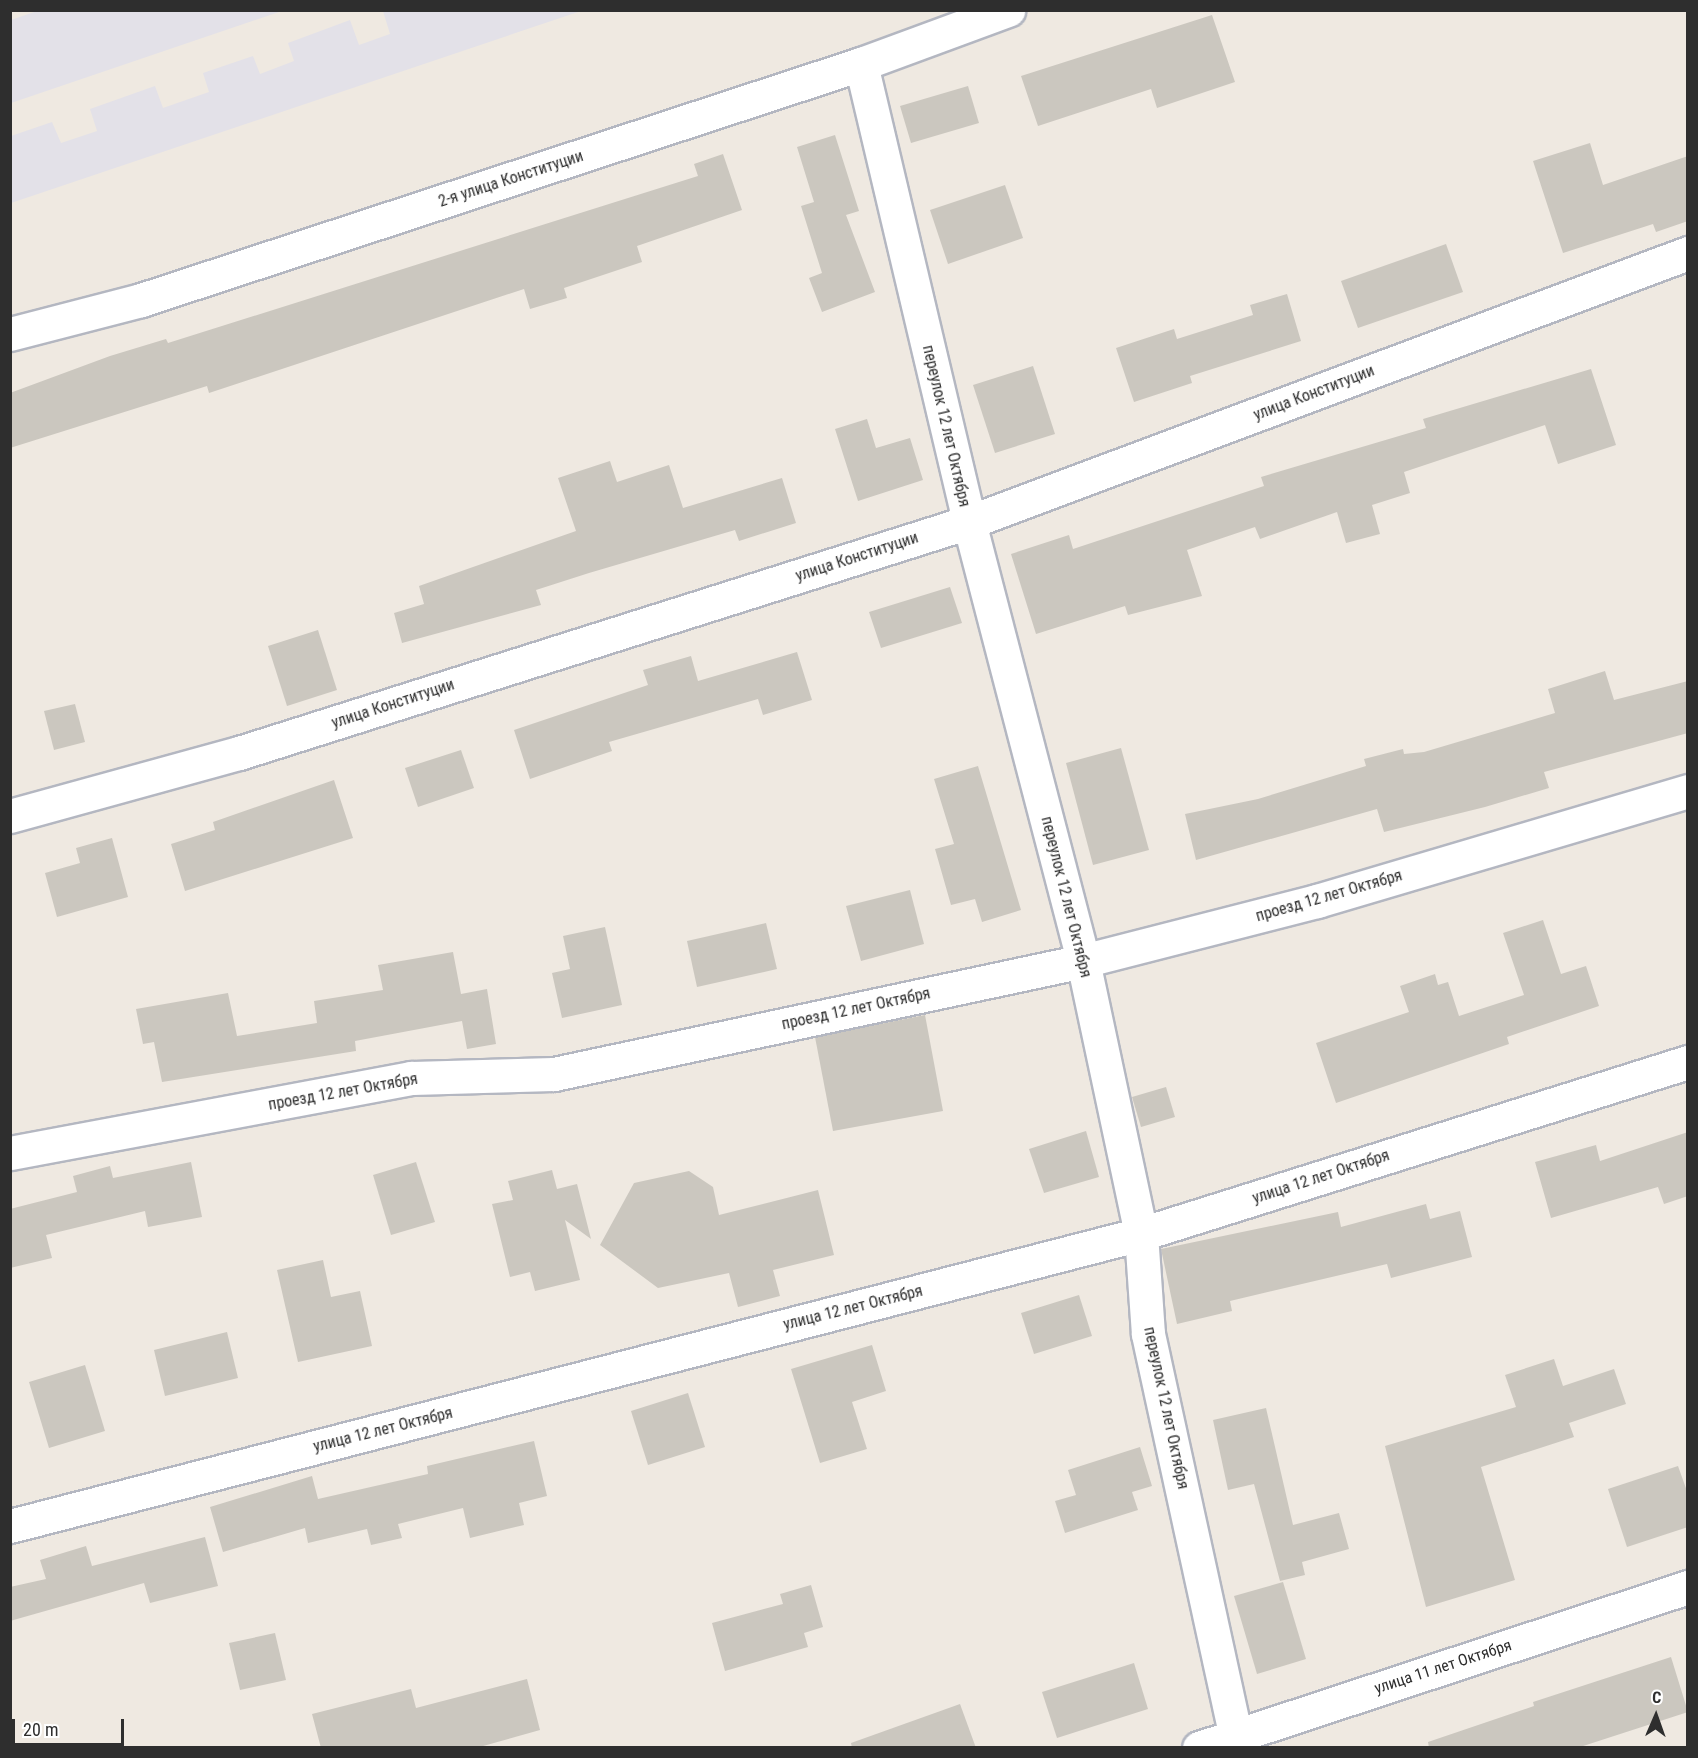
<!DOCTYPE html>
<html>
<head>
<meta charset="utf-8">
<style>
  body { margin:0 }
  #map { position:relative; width:1698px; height:1758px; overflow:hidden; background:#efe9e1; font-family:"Roboto Condensed",sans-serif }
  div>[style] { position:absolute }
  .industrial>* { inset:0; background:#e3e1e8 }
  .building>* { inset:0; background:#cbc7bf }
  .roads { filter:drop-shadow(2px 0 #b4b7c1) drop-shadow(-2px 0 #b4b7c1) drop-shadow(0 2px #b4b7c1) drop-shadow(0 -2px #b4b7c1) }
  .minor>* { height:33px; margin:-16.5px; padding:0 16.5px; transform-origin:16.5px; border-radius:16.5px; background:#fff }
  span { translate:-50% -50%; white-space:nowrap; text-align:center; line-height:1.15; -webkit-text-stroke:5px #fff; paint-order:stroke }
  .street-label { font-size:16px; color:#2e2e2e }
  .frame { position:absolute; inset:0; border:12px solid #2e2e2e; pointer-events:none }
  .north { position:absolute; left:1626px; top:1686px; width:60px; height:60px; -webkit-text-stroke:4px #fff; paint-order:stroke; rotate:2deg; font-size:16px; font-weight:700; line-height:24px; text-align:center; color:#2e2e2e }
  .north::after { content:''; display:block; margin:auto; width:21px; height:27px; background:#2e2e2e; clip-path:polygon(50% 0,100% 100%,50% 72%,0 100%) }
  .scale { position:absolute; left:12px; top:1719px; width:112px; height:27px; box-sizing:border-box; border:3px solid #2e2e2e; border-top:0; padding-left:8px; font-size:18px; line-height:21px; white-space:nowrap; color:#2e2e2e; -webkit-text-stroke:4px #fff; paint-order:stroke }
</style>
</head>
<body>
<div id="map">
  <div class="industrial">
    <i style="clip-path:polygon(457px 10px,581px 11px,11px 203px,11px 136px,52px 122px,61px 143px,97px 131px,90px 109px,155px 86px,163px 108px,209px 92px,203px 73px,253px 56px,260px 74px,294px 61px,288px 43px,350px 20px,359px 45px,390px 34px,383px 11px)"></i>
    <i style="clip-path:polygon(37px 11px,37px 10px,282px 11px,11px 103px,11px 20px)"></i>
  </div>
  <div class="building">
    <i style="clip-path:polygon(1212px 15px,1235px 82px,1157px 108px,1151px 89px,1038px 126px,1021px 76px)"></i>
    <i style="clip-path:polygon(968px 86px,979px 123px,911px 143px,900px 106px)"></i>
    <i style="clip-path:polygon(835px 135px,859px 211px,846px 215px,875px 292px,822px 312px,809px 278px,822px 273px,801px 206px,814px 202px,797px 147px)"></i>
    <i style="clip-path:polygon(1590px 143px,1603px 185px,1688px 156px,1688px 221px,1656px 232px,1653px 224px,1563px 253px,1533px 161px)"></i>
    <i style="clip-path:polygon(723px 154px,742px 210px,637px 246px,642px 262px,564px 288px,567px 298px,530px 309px,524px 289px,209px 393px,207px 386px,10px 448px,10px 393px,110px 356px,166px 339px,168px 343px,698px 176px,694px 164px)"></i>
    <i style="clip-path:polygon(1005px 185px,1023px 238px,948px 264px,930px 210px)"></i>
    <i style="clip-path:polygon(1446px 244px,1463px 292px,1358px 328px,1341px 281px)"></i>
    <i style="clip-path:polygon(1287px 294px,1301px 341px,1190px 376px,1192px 383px,1134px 402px,1116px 348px,1174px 329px,1177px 339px,1253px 315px,1250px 305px)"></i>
    <i style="clip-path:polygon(1033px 366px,1055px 434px,995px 453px,973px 385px)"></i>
    <i style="clip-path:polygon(1591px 369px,1616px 445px,1558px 464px,1545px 425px,1404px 472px,1410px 493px,1372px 505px,1380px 534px,1346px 543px,1337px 512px,1260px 539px,1255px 527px,1187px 550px,1202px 596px,1128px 615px,1125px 606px,1036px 634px,1011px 554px,1069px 535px,1073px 549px,1264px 486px,1261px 477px,1426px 428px,1423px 419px)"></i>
    <i style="clip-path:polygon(867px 419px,876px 448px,910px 438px,923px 480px,858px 501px,835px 429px)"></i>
    <i style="clip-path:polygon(610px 461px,617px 482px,669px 465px,683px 508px,782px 478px,796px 523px,739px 541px,735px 530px,589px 573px,536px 590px,541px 605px,402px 643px,394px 613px,424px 604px,419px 586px,576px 531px,558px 478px)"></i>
    <i style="clip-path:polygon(950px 587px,962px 623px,881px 648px,869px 612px)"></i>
    <i style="clip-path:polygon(318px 630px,337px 690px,287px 706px,268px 646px)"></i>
    <i style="clip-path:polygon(797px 652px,812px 700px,763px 715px,758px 699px,609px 742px,612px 751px,530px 779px,514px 730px,648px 685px,643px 670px,691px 656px,698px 681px)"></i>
    <i style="clip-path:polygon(1605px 671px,1614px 700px,1688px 681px,1688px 733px,1544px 772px,1549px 788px,1485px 807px,1384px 832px,1377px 809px,1196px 860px,1185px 814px,1258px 799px,1366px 766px,1364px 759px,1403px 749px,1404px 754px,1424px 752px,1555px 713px,1548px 689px)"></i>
    <i style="clip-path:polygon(75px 704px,85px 742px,54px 750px,44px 711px)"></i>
    <i style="clip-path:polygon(1121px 748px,1149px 850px,1093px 865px,1066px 763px)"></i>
    <i style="clip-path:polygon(461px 750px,474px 788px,418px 807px,405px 768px)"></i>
    <i style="clip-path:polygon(978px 766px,1021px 910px,982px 922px,975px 899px,951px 905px,935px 849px,954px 844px,934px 779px)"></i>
    <i style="clip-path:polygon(334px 780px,353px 838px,185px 891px,171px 844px,215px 830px,213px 822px)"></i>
    <i style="clip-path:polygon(112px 838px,128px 897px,57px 917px,45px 873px,80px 863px,76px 848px)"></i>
    <i style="clip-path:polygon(910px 890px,924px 944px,861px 961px,846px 906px)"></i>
    <i style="clip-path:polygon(1543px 920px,1561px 974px,1586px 966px,1599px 1006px,1507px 1037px,1509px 1044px,1336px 1103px,1316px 1043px,1409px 1012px,1400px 986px,1435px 974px,1438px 985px,1448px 982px,1459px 1016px,1524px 995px,1503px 933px)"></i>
    <i style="clip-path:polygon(766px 923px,777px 969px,697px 987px,687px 941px)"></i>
    <i style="clip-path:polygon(605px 927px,622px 1005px,562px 1018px,552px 973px,570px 969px,563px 936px)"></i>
    <i style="clip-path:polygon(453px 952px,461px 994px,487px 989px,496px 1044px,467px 1049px,462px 1021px,355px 1041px,356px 1051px,162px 1082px,154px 1042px,143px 1044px,136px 1009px,228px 993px,237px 1036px,317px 1023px,314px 1001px,383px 990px,378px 965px)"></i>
    <i style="clip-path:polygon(925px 1015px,943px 1111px,833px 1131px,815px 1037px)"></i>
    <i style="clip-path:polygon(1166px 1087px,1175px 1117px,1141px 1127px,1132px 1097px)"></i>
    <i style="clip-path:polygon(1086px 1131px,1099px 1177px,1044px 1193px,1029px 1149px)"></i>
    <i style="clip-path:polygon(1688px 1132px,1688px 1196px,1664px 1204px,1658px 1187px,1551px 1218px,1535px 1162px,1596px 1145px,1600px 1161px)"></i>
    <i style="clip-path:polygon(191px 1162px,202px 1217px,148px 1227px,145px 1211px,46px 1235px,52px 1258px,10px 1268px,10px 1209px,77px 1192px,73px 1176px,110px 1166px,113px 1178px)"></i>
    <i style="clip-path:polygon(416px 1162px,435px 1222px,391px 1235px,373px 1175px)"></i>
    <i style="clip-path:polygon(552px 1170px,557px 1189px,577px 1184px,591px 1239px,565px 1220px,580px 1280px,535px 1291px,530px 1272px,510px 1277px,492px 1204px,513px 1200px,508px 1181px)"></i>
    <i style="clip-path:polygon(689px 1171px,713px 1187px,719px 1215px,818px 1190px,834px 1255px,773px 1270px,780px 1296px,738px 1307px,729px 1273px,658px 1288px,600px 1245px,634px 1183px)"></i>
    <i style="clip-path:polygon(1426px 1204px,1430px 1219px,1460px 1211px,1472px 1257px,1391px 1278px,1387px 1264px,1230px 1301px,1232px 1311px,1177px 1324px,1161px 1249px,1338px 1212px,1341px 1227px)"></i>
    <i style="clip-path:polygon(323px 1260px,331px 1297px,360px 1291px,372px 1346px,298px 1362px,277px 1270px)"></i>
    <i style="clip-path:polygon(1079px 1295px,1092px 1336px,1034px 1354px,1021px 1313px)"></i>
    <i style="clip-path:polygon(227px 1332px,238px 1378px,165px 1396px,154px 1350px)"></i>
    <i style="clip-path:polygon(872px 1345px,886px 1391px,852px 1402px,867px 1449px,820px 1463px,791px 1369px)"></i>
    <i style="clip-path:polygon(1554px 1359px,1563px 1386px,1614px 1369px,1626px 1404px,1569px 1423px,1574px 1437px,1481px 1467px,1515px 1580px,1426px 1607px,1385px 1446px,1516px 1407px,1505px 1375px)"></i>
    <i style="clip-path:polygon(85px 1365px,105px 1431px,49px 1448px,29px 1382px)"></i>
    <i style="clip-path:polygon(688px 1393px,705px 1447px,648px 1465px,631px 1411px)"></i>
    <i style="clip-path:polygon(1266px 1408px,1293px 1525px,1339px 1513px,1349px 1549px,1302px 1562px,1305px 1575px,1280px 1581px,1254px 1484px,1228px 1490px,1213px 1420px)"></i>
    <i style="clip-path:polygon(534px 1441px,547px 1496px,519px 1503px,524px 1525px,470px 1538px,463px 1508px,398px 1524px,402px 1538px,371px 1545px,367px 1529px,308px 1543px,305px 1528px,223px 1552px,210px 1507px,312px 1476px,318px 1499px,428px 1474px,427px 1466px)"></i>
    <i style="clip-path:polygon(1140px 1447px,1152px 1486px,1132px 1492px,1138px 1510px,1065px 1533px,1055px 1501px,1076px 1495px,1068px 1470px)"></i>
    <i style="clip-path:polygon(1678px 1466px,1688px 1494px,1688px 1527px,1627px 1547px,1608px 1489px)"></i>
    <i style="clip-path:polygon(205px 1537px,218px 1586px,150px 1603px,144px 1583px,10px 1621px,10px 1587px,46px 1579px,40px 1560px,86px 1546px,92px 1566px)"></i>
    <i style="clip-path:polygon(1283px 1582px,1306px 1659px,1257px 1674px,1234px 1596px)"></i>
    <i style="clip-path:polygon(811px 1585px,823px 1627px,804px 1633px,808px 1647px,725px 1671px,712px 1623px,783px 1604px,780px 1594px)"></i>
    <i style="clip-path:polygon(275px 1633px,286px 1680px,240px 1690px,229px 1643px)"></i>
    <i style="clip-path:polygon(1671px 1657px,1688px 1712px,1577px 1748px,1429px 1748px,1428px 1742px,1534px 1706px,1533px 1702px)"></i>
    <i style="clip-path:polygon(1134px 1663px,1148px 1709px,1057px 1738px,1042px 1692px)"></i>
    <i style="clip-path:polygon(527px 1679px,540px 1730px,476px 1748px,321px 1748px,312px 1714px,411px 1689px,416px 1708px)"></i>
    <i style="clip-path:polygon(960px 1704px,976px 1748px,852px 1748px,851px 1743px)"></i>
  </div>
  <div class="roads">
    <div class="minor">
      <i style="left:861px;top:64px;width:471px;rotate:76.7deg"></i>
      <i style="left:969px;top:522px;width:454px;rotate:75.4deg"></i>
      <i style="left:1083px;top:961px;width:279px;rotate:78deg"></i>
      <i style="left:1141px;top:1234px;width:100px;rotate:86deg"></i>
      <i style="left:1148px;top:1334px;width:412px;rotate:77.7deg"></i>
      <i style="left:10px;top:334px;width:135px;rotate:-14.5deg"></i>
      <i style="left:141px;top:300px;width:758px;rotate:-18.15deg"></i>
      <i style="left:861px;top:64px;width:157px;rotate:-20.2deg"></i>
      <i style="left:10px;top:816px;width:238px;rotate:-15.4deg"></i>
      <i style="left:239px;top:753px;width:766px;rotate:-17.56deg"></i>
      <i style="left:969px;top:522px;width:768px;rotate:-20.51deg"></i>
      <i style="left:10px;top:1153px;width:408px;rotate:-10.6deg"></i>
      <i style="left:411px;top:1078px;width:143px;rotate:-1.6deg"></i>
      <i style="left:554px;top:1074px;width:541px;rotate:-12.06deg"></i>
      <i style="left:1083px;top:961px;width:242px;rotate:-14.4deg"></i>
      <i style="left:1317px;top:901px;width:387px;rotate:-16.5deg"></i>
      <i style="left:10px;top:1526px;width:1168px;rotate:-14.48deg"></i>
      <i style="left:1141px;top:1234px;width:573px;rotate:-17.46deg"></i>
      <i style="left:1199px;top:1748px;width:515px;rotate:-18.22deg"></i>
    </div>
  </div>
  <div class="street-label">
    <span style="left:511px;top:179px;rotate:-18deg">2-я улица Конституции</span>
    <span style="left:1314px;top:393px;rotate:-21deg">улица Конституции</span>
    <span style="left:946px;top:426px;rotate:77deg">переулок 12 лет Октября</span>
    <span style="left:857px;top:557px;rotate:-18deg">улица Конституции</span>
    <span style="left:393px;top:704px;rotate:-18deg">улица Конституции</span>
    <span style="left:1329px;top:896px;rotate:-16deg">проезд 12 лет Октября</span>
    <span style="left:1066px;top:897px;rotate:76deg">переулок 12 лет Октября</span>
    <span style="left:856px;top:1009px;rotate:-12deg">проезд 12 лет Октября</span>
    <span style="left:343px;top:1092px;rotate:-10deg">проезд 12 лет Октября</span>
    <span style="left:1321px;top:1177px;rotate:-18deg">улица 12 лет Октября</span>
    <span style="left:853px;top:1308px;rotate:-14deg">улица 12 лет Октября</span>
    <span style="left:1166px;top:1408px;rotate:78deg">переулок 12 лет Октября</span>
    <span style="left:383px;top:1430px;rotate:-14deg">улица 12 лет Октября</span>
    <span style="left:1443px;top:1667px;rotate:-18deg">улица 11 лет Октября</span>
  </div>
  <div class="frame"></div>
  <div class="north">С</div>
  <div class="scale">20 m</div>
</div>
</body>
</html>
